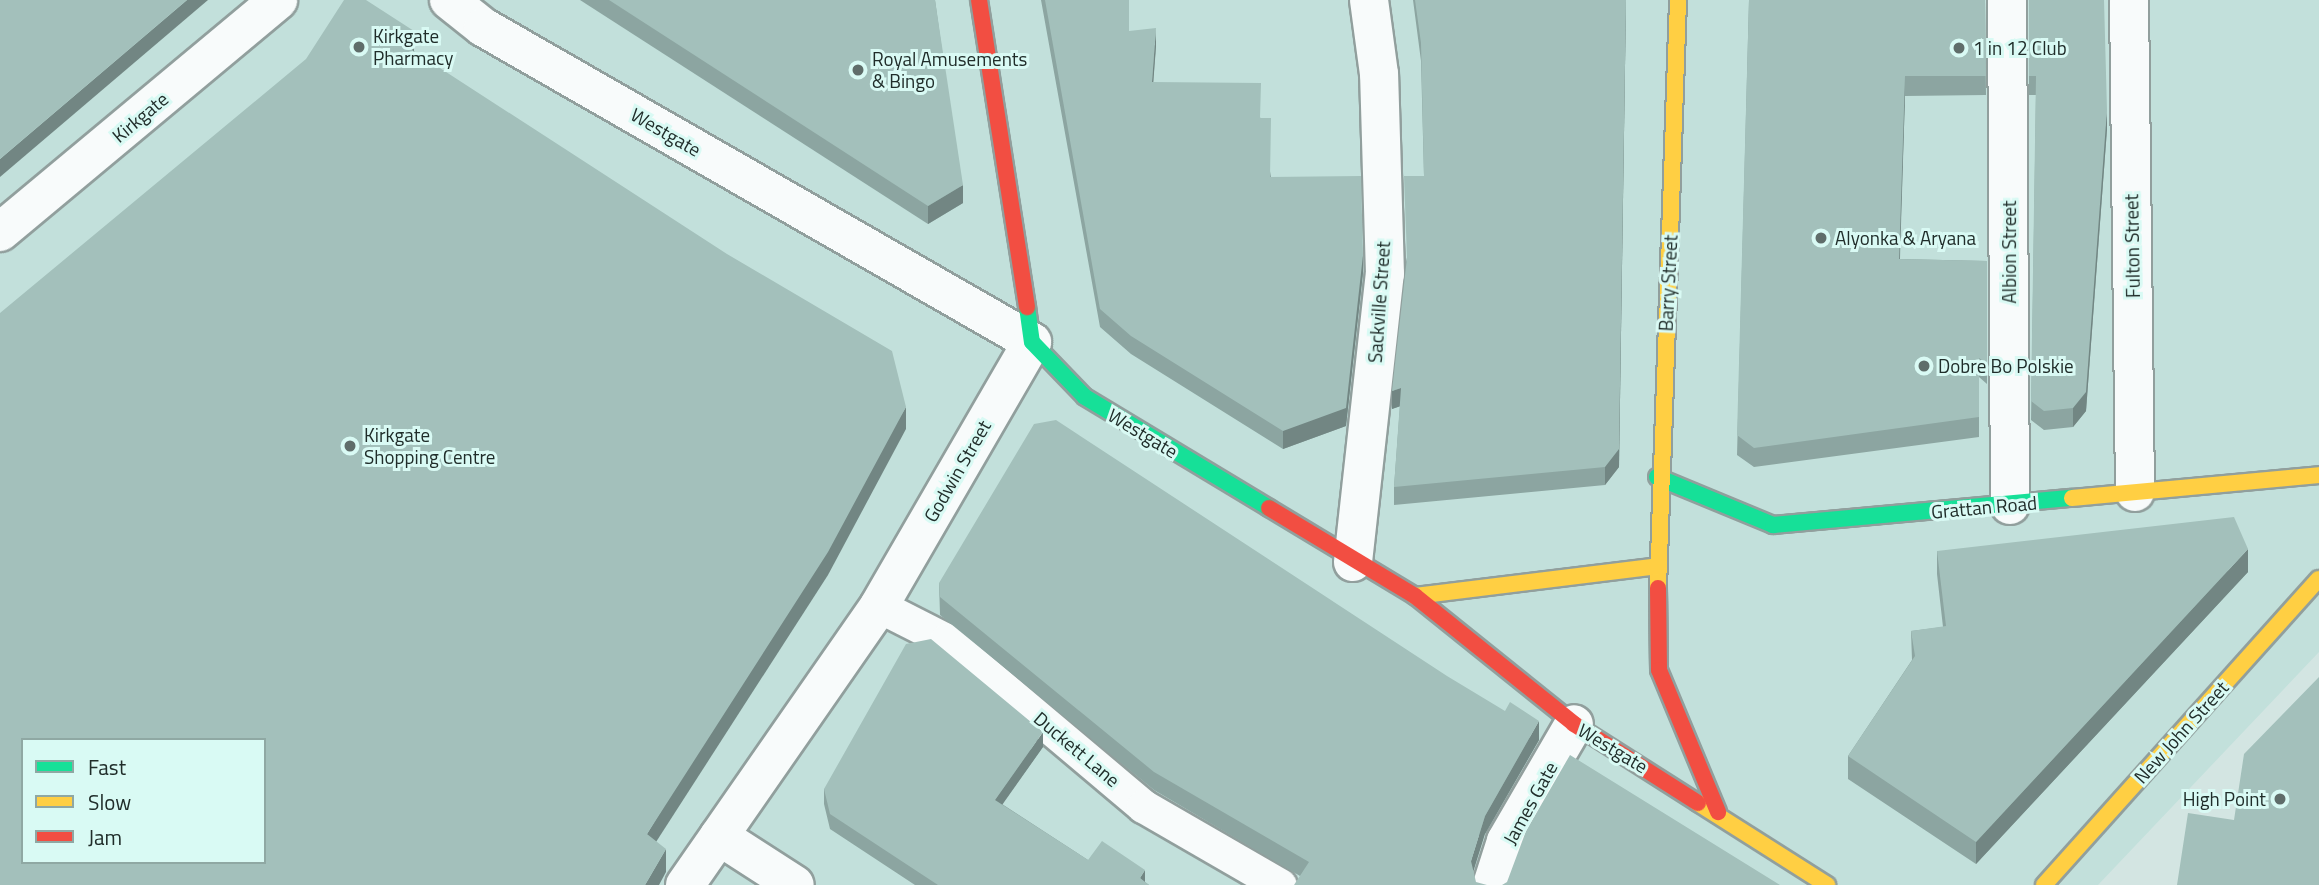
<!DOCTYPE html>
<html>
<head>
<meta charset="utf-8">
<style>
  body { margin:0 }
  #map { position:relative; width:2319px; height:885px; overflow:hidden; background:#d3e5e2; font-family:"Titillium Web",sans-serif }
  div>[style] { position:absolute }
  .built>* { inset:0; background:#c2e0db }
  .roads { filter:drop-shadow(2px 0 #919f9d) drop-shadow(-2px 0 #919f9d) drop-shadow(0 2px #919f9d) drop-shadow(0 -2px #919f9d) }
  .lane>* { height:33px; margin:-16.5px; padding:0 16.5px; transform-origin:16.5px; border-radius:16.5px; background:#f8fbfb }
  .street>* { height:38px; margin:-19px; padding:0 19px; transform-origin:19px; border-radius:19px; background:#f8fbfb }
  .fast>* { height:16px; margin:-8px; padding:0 8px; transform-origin:8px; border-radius:8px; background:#16e098 }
  .slow>* { height:16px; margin:-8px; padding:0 8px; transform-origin:8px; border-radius:8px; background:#ffcf43 }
  .jam>* { height:16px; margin:-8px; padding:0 8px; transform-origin:8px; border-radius:8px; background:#f24e42 }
  .wall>* { inset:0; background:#8ca5a1 }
  .shaded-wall>* { inset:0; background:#728683 }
  .building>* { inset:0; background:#a3c0bb }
  .dots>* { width:19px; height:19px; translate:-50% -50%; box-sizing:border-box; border:4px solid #d9faf4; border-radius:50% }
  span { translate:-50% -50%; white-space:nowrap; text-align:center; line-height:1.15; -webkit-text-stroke:6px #d9faf4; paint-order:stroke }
  .poi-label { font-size:19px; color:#202d2a }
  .left { translate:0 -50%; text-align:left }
  .right { translate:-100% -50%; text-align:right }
  .street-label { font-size:19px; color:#202d2a }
  .legend { position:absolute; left:21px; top:738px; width:245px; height:126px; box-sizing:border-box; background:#d9faf4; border:2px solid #8fa8a3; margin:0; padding:9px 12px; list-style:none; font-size:21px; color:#202d2a }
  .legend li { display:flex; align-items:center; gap:14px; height:35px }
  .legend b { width:35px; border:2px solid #8fa8a3 }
</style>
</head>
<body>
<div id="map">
  <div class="built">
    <i style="clip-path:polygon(evenodd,0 0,2319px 0,2319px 652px,2098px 885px,0 885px,0 0,23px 740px,264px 740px,264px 862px,23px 862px,23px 740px)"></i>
  </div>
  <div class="roads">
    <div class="lane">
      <i style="left:879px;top:606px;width:75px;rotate:26.9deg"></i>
      <i style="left:946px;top:640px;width:258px;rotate:40.1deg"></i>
      <i style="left:1143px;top:806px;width:158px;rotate:30deg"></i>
    </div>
    <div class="street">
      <i style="left:449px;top:0;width:43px;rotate:38.5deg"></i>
      <i style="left:483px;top:27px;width:633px;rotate:29.85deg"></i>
      <i style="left:1032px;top:342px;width:305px;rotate:120.1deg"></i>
      <i style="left:879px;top:606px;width:340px;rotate:124.8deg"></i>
      <i style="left:2007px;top:0;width:505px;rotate:89.66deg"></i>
      <i style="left:2129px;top:0;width:492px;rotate:89.3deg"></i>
      <i style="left:0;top:232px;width:362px;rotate:-39.8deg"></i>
      <i style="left:1353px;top:562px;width:290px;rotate:-83.7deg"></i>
      <i style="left:1385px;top:274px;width:200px;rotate:-91.7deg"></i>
      <i style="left:1379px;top:74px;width:75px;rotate:-97.7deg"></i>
      <i style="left:719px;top:836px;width:90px;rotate:32.8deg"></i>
      <i style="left:1492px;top:885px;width:46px;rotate:-72.3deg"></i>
      <i style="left:1506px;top:841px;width:135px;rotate:-59.8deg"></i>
    </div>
    <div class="fast">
      <i style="left:1027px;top:307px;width:35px;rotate:82deg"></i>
      <i style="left:1032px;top:342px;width:76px;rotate:46.1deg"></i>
      <i style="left:1085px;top:397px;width:215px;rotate:31.1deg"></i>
      <i style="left:1657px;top:477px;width:126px;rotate:22.5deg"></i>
      <i style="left:1773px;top:525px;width:300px;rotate:-5.2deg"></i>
    </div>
    <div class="slow">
      <i style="left:2072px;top:498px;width:248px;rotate:-5.3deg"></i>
      <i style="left:1658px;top:588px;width:588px;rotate:-88.05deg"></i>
      <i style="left:1415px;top:596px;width:245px;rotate:-7deg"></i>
      <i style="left:1698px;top:803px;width:153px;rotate:32.4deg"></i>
      <i style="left:2044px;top:885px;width:411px;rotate:-48.1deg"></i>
    </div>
    <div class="jam">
      <i style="left:979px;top:0;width:311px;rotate:81.1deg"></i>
      <i style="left:1269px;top:508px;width:170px;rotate:31.1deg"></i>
      <i style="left:1415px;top:596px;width:204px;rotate:38.8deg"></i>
      <i style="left:1574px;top:724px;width:147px;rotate:32.5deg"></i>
      <i style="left:1658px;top:588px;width:82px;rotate:89.3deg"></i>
      <i style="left:1659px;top:670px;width:154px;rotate:67.4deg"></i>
    </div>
  </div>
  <div class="wall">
    <i style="clip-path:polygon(580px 0,935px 0,963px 203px,928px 224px)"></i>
    <i style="clip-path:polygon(1041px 0,1129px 0,1129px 31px,1156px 46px,1153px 82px,1261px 118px,1271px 177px,1363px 273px,1346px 426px,1283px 449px,1131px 354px,1100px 327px)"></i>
    <i style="clip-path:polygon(1413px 0,1626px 0,1619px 467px,1605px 485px,1394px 505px,1394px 487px,1400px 406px,1392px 409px,1406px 262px,1424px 176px,1421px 61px)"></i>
    <i style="clip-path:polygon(1749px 0,1985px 0,1986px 95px,1905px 96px,1900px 259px,1987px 261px,1987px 384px,1979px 377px,1979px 437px,1754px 467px,1737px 455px)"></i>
    <i style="clip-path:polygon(2029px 0,2107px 129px,2086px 411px,2073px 427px,2044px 430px,2031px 420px,2036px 95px,2029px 95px)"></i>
    <i style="clip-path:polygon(1937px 551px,2248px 572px,1976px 864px,1848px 779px,1848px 756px,1912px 660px,1911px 631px,1943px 627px,1937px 574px)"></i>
    <i style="clip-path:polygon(939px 583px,1539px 740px,1485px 834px,1300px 876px,1154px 790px,940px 615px)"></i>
    <i style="clip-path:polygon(1043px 747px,1002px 804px,1088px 860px,1145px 882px,1149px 885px,915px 885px,830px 829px,824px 804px,824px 789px)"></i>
  </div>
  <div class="shaded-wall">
    <i style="clip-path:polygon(187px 0,208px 0,0 177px,0 159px)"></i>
    <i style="clip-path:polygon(1626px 0,1619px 467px,1605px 485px,1605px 467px)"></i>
    <i style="clip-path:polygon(1156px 28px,1156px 46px,1152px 100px,1152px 82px)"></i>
    <i style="clip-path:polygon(414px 31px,414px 54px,406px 46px)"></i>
    <i style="clip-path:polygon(1905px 76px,1905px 96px,1899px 278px,1899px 259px)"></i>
    <i style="clip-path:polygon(2107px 110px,2107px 129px,2086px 411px,2073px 427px,2073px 408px)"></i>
    <i style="clip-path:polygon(963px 185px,963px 203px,928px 224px,928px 206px)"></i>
    <i style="clip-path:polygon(1363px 255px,1363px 273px,1346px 426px,1283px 449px,1283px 431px)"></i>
    <i style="clip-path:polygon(1401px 388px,1401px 406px,1392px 409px,1392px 391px)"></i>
    <i style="clip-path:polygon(906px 407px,906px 429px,828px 575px,647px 856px,647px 834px)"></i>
    <i style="clip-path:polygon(2248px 549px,2248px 572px,1976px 864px,1976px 842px)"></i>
    <i style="clip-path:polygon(1539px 721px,1539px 740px,1485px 834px,1471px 879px,1471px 861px,1485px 816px)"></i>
    <i style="clip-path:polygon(1043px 732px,1043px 747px,995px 815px,995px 800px)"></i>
    <i style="clip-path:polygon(666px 849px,666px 872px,659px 885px,645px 885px)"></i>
    <i style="clip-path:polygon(1145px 870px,1145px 885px,1140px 878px)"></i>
  </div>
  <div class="building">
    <i style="clip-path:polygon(0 0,187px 0,0 159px)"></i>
    <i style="clip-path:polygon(evenodd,344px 0,366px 0,414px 31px,406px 46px,727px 254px,892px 351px,906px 407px,828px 552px,647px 834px,666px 849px,645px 885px,0 885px,0 313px,306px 59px,344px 0,23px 740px,264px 740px,264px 862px,23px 862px,23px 740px)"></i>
    <i style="clip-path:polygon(609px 0,935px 0,963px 185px,928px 206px)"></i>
    <i style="clip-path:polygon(1045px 0,1129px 0,1129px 31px,1156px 28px,1152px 82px,1261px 83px,1260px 118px,1271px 118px,1270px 177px,1361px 176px,1363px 255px,1346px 408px,1283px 431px,1131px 336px,1100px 309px)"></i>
    <i style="clip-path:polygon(1415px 0,1626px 0,1619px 449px,1605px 467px,1394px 487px,1401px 388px,1392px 391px,1407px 258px,1404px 176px,1424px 176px,1421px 43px)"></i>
    <i style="clip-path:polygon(1749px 0,1985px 0,1986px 76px,1905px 76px,1899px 259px,1987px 261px,1987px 364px,1979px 358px,1979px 417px,1754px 448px,1737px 435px)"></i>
    <i style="clip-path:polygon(2029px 0,2104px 0,2107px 110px,2086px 392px,2073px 408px,2044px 411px,2031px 401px,2036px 76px,2029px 76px)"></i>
    <i style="clip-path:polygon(1056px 420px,1447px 676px,1505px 711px,1510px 702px,1539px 721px,1485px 816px,1471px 861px,1476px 882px,1487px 885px,1294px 885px,1309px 862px,1154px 772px,940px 597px,939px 583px,1034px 424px)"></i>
    <i style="clip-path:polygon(2234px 517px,2248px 549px,1976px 842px,1848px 756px,1915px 656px,1911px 631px,1946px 626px,1937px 551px)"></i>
    <i style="clip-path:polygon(931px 639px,1043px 732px,995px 800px,1088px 860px,1102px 841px,1145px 870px,1140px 878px,1149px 885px,938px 885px,830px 814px,824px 789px,906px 644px)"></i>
    <i style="clip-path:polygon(2319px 677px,2319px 885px,2177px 885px,2188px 813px,2234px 820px,2244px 754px)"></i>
    <i style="clip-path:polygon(1570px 755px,1780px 885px,1502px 885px,1507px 882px,1526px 831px)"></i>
  </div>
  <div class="dots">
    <i style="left:359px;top:47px;background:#5f6d6a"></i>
    <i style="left:1959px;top:48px;background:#5f6d6a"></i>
    <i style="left:858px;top:70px;background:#5f6d6a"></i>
    <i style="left:1821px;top:238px;background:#5f6d6a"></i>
    <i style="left:1924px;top:366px;background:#5f6d6a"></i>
    <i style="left:350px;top:446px;background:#5f6d6a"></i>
    <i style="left:2280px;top:799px;background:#5f6d6a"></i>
  </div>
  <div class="poi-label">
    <span class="left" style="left:373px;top:47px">Kirkgate<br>Pharmacy</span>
    <span class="left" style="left:1973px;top:48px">1 in 12 Club</span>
    <span class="left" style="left:872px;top:70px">Royal Amusements<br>&amp; Bingo</span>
    <span class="left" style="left:1835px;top:238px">Alyonka &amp; Aryana</span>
    <span class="left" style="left:1938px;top:366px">Dobre Bo Polskie</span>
    <span class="left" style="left:364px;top:446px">Kirkgate<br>Shopping Centre</span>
    <span class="right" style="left:2266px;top:799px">High Point</span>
  </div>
  <div class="street-label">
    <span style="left:140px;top:117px;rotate:-40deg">Kirkgate</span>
    <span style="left:666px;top:132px;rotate:30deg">Westgate</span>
    <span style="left:2132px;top:246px;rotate:-91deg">Fulton Street</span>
    <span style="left:2009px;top:252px;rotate:-90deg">Albion Street</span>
    <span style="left:1668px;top:283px;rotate:-87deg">Barry Street</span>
    <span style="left:1379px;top:302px;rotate:-86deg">Sackville Street</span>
    <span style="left:1143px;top:433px;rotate:31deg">Westgate</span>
    <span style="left:957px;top:471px;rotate:-60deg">Godwin Street</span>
    <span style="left:1984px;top:507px;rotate:-5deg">Grattan Road</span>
    <span style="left:2181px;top:732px;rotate:-48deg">New John Street</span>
    <span style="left:1613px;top:748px;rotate:31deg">Westgate</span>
    <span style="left:1077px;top:749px;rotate:40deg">Duckett Lane</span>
    <span style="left:1530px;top:803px;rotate:-61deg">James Gate</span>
  </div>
  <ul class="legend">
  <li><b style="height:9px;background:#16e098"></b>Fast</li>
  <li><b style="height:9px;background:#ffcf43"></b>Slow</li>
  <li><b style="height:9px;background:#f24e42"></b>Jam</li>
  </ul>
</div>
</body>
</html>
